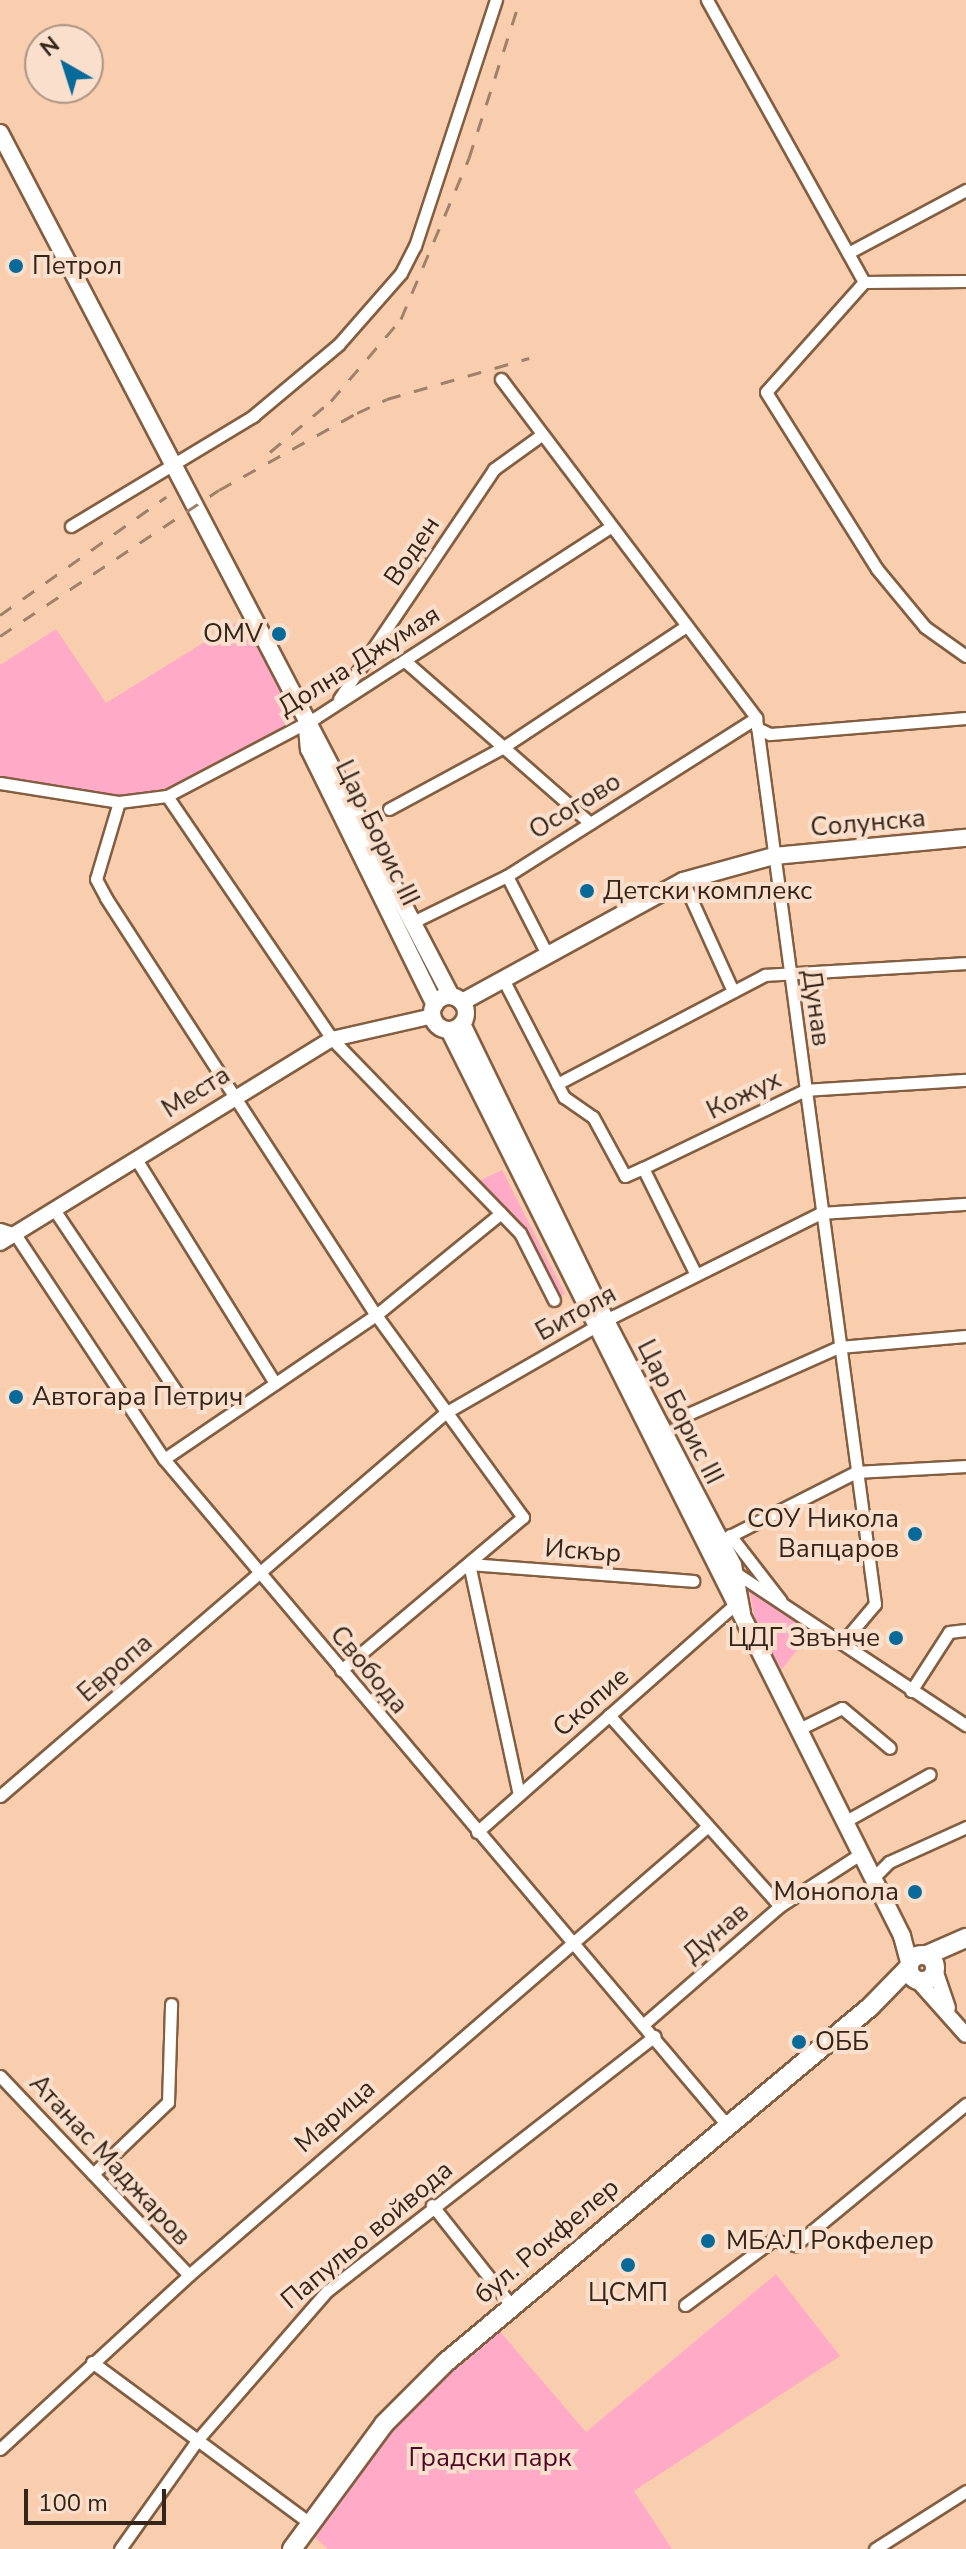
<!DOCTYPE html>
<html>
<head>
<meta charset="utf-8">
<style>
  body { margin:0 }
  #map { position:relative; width:966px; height:2549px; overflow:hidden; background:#f9ceae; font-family:"Nunito Sans",sans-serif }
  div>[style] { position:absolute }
  .green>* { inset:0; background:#ffabc7 }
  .roads { filter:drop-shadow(2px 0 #835e41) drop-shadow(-2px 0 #835e41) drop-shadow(0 2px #835e41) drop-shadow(0 -2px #835e41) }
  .minor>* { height:11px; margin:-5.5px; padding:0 5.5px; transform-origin:5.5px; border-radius:5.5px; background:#fff }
  .tertiary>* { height:14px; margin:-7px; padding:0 7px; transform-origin:7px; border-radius:7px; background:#fff }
  .secondary>* { height:16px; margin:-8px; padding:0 8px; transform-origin:8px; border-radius:8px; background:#fff }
  .secondary>.ring { margin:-8px; padding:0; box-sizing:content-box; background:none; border:16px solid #fff; border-radius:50% }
  .primary>* { height:18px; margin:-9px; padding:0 9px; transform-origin:9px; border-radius:9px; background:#fff }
  .primary>.ring { margin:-9px; padding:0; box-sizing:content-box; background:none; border:18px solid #fff; border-radius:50% }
  .rail>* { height:3px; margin-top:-1.5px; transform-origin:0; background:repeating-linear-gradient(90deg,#9f8069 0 14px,transparent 0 28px) }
  .dots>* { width:22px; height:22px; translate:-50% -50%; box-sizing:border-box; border:4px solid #f9dfcc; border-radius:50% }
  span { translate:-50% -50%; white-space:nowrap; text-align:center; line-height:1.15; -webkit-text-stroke:8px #f9dfcc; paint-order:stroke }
  .poi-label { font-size:26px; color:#352518 }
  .left { translate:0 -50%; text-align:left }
  .right { translate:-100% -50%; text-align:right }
  .street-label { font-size:26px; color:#352518 }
  .park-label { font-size:26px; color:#4e0629 }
  .north { position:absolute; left:24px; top:24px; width:80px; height:80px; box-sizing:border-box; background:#f9dfcc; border:2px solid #ab9584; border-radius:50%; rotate:321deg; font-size:22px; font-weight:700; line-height:32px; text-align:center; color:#352518 }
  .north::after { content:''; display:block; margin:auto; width:28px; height:36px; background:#086a99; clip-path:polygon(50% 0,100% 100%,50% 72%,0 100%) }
  .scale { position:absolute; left:24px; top:2489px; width:142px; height:36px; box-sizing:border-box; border:4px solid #352518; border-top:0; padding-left:10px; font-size:24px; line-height:28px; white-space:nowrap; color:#352518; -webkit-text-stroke:6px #f9dfcc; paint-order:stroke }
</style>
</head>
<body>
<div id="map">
  <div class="green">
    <i style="clip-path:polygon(250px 614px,306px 723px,145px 801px,0 783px,0 665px,56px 629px,106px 703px)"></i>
    <i style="clip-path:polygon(502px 1170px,565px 1294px,554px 1300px,520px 1233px,473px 1184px)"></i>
    <i style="clip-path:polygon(749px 1588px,812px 1632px,777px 1675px,755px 1620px)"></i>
    <i style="clip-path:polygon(776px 2274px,840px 2356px,634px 2491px,672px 2549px,328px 2549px,312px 2535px,399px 2419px,496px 2327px,586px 2432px)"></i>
  </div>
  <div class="roads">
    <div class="minor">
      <i style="left:707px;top:0;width:323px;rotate:60.9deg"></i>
      <i style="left:848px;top:253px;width:134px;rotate:-28.1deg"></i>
      <i style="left:966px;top:281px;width:102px;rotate:179.4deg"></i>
      <i style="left:864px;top:282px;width:147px;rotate:131.7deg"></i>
      <i style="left:766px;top:392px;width:209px;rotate:57.9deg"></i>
      <i style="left:877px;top:569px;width:75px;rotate:50.4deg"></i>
      <i style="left:925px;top:627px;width:50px;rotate:35.3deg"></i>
      <i style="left:501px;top:379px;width:424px;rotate:53deg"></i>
      <i style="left:756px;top:718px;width:894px;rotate:82.35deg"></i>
      <i style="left:875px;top:1604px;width:51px;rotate:130.2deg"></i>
      <i style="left:71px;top:526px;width:213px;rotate:-31.1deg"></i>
      <i style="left:253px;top:416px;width:111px;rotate:-39.9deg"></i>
      <i style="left:338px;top:345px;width:96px;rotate:-48.8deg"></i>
      <i style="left:401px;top:273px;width:30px;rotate:-63deg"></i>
      <i style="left:415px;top:246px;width:259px;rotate:-71.8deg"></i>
      <i style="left:405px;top:661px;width:246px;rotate:41.2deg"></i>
      <i style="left:339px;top:699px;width:277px;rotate:-56deg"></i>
      <i style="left:494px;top:469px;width:57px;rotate:-35.7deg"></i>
      <i style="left:757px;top:728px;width:14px;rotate:25deg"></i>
      <i style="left:770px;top:734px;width:197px;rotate:-4.7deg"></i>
      <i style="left:0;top:783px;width:121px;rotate:9.1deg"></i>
      <i style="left:119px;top:802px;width:48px;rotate:-7.1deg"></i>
      <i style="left:167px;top:796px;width:167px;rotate:-27.8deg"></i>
      <i style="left:315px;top:718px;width:351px;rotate:-32.9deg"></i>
      <i style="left:167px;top:796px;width:294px;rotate:55.8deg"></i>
      <i style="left:332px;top:1039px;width:270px;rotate:45.9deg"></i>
      <i style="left:520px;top:1233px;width:75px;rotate:63.1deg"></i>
      <i style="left:119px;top:802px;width:80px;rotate:106.6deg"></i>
      <i style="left:96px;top:879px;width:21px;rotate:62deg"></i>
      <i style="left:106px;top:898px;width:497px;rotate:57.1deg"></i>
      <i style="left:376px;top:1315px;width:250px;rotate:54deg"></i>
      <i style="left:523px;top:1517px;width:238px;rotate:139.9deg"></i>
      <i style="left:389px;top:809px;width:128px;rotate:-28.4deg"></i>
      <i style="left:502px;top:748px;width:219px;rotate:-33.5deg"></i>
      <i style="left:507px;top:876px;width:88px;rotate:62.9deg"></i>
      <i style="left:683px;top:881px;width:121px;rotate:65.6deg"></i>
      <i style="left:413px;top:922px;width:105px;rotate:-26.1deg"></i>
      <i style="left:507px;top:876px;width:295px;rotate:-32.4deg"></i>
      <i style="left:503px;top:979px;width:133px;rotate:62.7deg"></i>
      <i style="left:564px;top:1097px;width:35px;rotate:35deg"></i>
      <i style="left:593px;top:1117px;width:67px;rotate:61.5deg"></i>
      <i style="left:625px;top:1176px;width:20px;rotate:-24deg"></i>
      <i style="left:643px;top:1168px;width:119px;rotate:63.6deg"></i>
      <i style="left:557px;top:1084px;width:235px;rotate:-27.7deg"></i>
      <i style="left:765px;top:975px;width:201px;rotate:-3.4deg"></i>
      <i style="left:136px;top:1159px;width:264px;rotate:58.2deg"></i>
      <i style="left:643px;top:1168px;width:180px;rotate:-25.7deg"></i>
      <i style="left:805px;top:1090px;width:161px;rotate:-3.6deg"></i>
      <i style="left:55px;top:1211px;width:228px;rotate:56.1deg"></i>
      <i style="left:0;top:1229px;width:16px;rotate:18deg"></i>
      <i style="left:15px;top:1234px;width:270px;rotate:56.5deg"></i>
      <i style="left:164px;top:1459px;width:872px;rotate:49.79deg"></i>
      <i style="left:677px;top:1419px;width:177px;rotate:-24deg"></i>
      <i style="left:839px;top:1347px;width:127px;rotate:-5deg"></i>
      <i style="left:164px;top:1459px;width:256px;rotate:-34.2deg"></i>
      <i style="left:376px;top:1315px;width:161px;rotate:-39.2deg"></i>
      <i style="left:730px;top:1535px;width:83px;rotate:52.3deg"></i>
      <i style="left:720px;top:1541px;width:153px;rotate:-26.9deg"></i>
      <i style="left:856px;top:1472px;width:110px;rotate:-3.1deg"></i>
      <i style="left:736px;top:1573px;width:276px;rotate:33.5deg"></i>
      <i style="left:911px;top:1691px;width:70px;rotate:-57.2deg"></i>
      <i style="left:949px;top:1632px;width:17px;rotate:-7deg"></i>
      <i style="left:609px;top:1715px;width:256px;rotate:48.2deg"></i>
      <i style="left:797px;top:1730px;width:50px;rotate:-26.1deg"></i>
      <i style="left:842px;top:1708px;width:62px;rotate:39.8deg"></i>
      <i style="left:519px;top:1795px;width:236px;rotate:-102.2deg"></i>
      <i style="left:469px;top:1564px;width:225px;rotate:4.3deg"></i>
      <i style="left:0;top:1796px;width:587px;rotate:-40.72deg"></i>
      <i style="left:445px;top:1413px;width:195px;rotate:-29.9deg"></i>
      <i style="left:614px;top:1316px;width:231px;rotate:-26.5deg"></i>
      <i style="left:821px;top:1213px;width:145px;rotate:-3.6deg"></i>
      <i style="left:844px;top:1822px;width:98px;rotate:-29.2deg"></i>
      <i style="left:477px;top:1832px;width:341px;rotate:-41.4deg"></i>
      <i style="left:873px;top:1878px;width:23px;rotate:-45deg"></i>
      <i style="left:889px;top:1862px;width:85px;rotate:-24.4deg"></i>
      <i style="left:645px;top:2023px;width:179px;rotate:-40.9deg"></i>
      <i style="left:780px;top:1906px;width:95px;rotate:-33deg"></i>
      <i style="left:0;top:2076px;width:274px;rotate:46.5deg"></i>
      <i style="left:93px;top:2174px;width:104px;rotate:-43.8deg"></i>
      <i style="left:168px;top:2102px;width:98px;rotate:-88.2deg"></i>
      <i style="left:432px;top:2205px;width:127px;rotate:51.7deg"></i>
      <i style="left:685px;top:2305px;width:109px;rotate:-36.5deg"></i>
      <i style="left:773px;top:2240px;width:23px;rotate:13deg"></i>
      <i style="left:795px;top:2245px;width:222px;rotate:-39.5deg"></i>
      <i style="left:92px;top:2362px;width:272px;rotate:36.5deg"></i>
      <i style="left:0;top:2449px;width:257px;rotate:-42.6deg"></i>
      <i style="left:189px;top:2275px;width:686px;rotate:-40.86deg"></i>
      <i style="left:120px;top:2549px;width:136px;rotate:-54.6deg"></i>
      <i style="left:199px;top:2438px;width:195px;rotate:-49deg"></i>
      <i style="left:327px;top:2291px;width:415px;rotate:-37.9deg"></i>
      <i style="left:875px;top:2549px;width:108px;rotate:-32.5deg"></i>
    </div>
    <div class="tertiary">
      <i style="left:0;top:1243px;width:390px;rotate:-31.6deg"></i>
      <i style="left:332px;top:1039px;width:104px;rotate:-12.8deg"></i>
      <i style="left:935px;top:1970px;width:40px;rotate:71.1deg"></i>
      <i style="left:918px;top:1981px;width:72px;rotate:48.4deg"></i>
    </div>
    <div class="secondary">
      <i style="left:0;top:133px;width:974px;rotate:62.41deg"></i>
      <i style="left:307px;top:728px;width:21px;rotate:85deg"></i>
      <i style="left:309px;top:749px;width:285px;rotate:63.8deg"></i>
      <i class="ring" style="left:432px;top:996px;width:18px;height:18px"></i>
      <i style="left:462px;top:1002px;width:252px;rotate:-28.7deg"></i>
      <i style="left:683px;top:881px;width:94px;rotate:-15.4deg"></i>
      <i style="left:774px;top:856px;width:193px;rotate:-5.4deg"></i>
      <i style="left:462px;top:1024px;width:330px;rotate:64.1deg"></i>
      <i style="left:606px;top:1321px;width:275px;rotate:62.5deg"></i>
      <i style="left:733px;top:1565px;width:49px;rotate:79.4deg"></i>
      <i style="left:449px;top:1030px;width:1013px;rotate:63.43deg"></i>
      <i style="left:902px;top:1936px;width:28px;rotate:75deg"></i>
    </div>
    <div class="primary">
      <i class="ring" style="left:909px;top:1955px;width:8px;height:8px"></i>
      <i style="left:927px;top:1955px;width:43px;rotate:-23.6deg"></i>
      <i style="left:292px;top:2549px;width:155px;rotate:-53.6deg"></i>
      <i style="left:384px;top:2424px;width:86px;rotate:-45deg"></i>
      <i style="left:445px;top:2363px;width:554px;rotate:-39.95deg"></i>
      <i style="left:870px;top:2007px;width:54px;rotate:-45.7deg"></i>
    </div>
  </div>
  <div class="rail">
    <i style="left:270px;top:452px;width:80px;rotate:-39.9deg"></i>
    <i style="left:331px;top:401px;width:108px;rotate:-49.5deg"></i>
    <i style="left:401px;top:319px;width:175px;rotate:-67.1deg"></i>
    <i style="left:469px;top:158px;width:166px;rotate:-72.1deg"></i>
    <i style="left:0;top:615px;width:204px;rotate:-35.4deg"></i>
    <i style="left:0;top:636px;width:263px;rotate:-33.7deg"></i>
    <i style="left:219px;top:490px;width:158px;rotate:-29.2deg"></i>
    <i style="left:357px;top:413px;width:33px;rotate:-25deg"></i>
    <i style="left:387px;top:399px;width:148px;rotate:-16.1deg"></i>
  </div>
  <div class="dots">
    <i style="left:16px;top:266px;background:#086a99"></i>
    <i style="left:279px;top:634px;background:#086a99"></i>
    <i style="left:587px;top:891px;background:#086a99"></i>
    <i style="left:16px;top:1397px;background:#086a99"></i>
    <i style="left:915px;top:1534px;background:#086a99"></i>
    <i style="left:896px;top:1638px;background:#086a99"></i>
    <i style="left:915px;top:1892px;background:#086a99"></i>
    <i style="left:799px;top:2042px;background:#086a99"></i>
    <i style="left:708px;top:2241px;background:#086a99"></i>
    <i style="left:628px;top:2265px;background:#086a99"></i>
  </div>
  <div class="poi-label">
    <span class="left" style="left:32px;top:266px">Петрол</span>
    <span class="right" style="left:263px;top:634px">OMV</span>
    <span class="left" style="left:603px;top:891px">Детски комплекс</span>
    <span class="left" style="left:32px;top:1397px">Автогара Петрич</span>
    <span class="right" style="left:899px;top:1534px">СОУ Никола<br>Вапцаров</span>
    <span class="right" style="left:880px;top:1638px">ЦДГ Звънче</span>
    <span class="right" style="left:899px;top:1892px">Монопола</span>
    <span class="left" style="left:815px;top:2042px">ОББ</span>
    <span class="left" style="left:726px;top:2241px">МБАЛ Рокфелер</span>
    <span style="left:628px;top:2293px">ЦСМП</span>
  </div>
  <div class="street-label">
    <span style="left:412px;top:551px;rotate:-56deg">Воден</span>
    <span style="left:359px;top:661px;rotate:-32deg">Долна Джумая</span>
    <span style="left:575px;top:806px;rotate:-32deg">Осогово</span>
    <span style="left:868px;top:823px;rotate:-5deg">Солунска</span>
    <span style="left:377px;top:833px;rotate:64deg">Цар Борис III</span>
    <span style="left:816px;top:1008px;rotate:82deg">Дунав</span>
    <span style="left:196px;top:1092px;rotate:-32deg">Места</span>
    <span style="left:744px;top:1095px;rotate:-26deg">Кожух</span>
    <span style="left:576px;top:1313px;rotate:-29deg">Битоля</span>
    <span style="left:680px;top:1412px;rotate:63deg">Цар Борис III</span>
    <span style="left:583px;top:1551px;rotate:4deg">Искър</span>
    <span style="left:115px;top:1668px;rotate:-41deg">Европа</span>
    <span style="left:369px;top:1670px;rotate:50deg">Свобода</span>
    <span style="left:591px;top:1702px;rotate:-41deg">Скопие</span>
    <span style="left:716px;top:1933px;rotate:-41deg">Дунав</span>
    <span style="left:335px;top:2116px;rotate:-41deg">Марица</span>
    <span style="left:110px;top:2160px;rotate:47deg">Атанас Маджаров</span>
    <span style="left:367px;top:2235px;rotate:-40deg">Папульо войвода</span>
    <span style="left:547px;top:2241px;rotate:-40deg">бул. Рокфелер</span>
  </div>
  <div class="park-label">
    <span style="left:490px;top:2458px">Градски парк</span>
  </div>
  <div class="north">N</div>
  <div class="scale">100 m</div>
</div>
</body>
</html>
